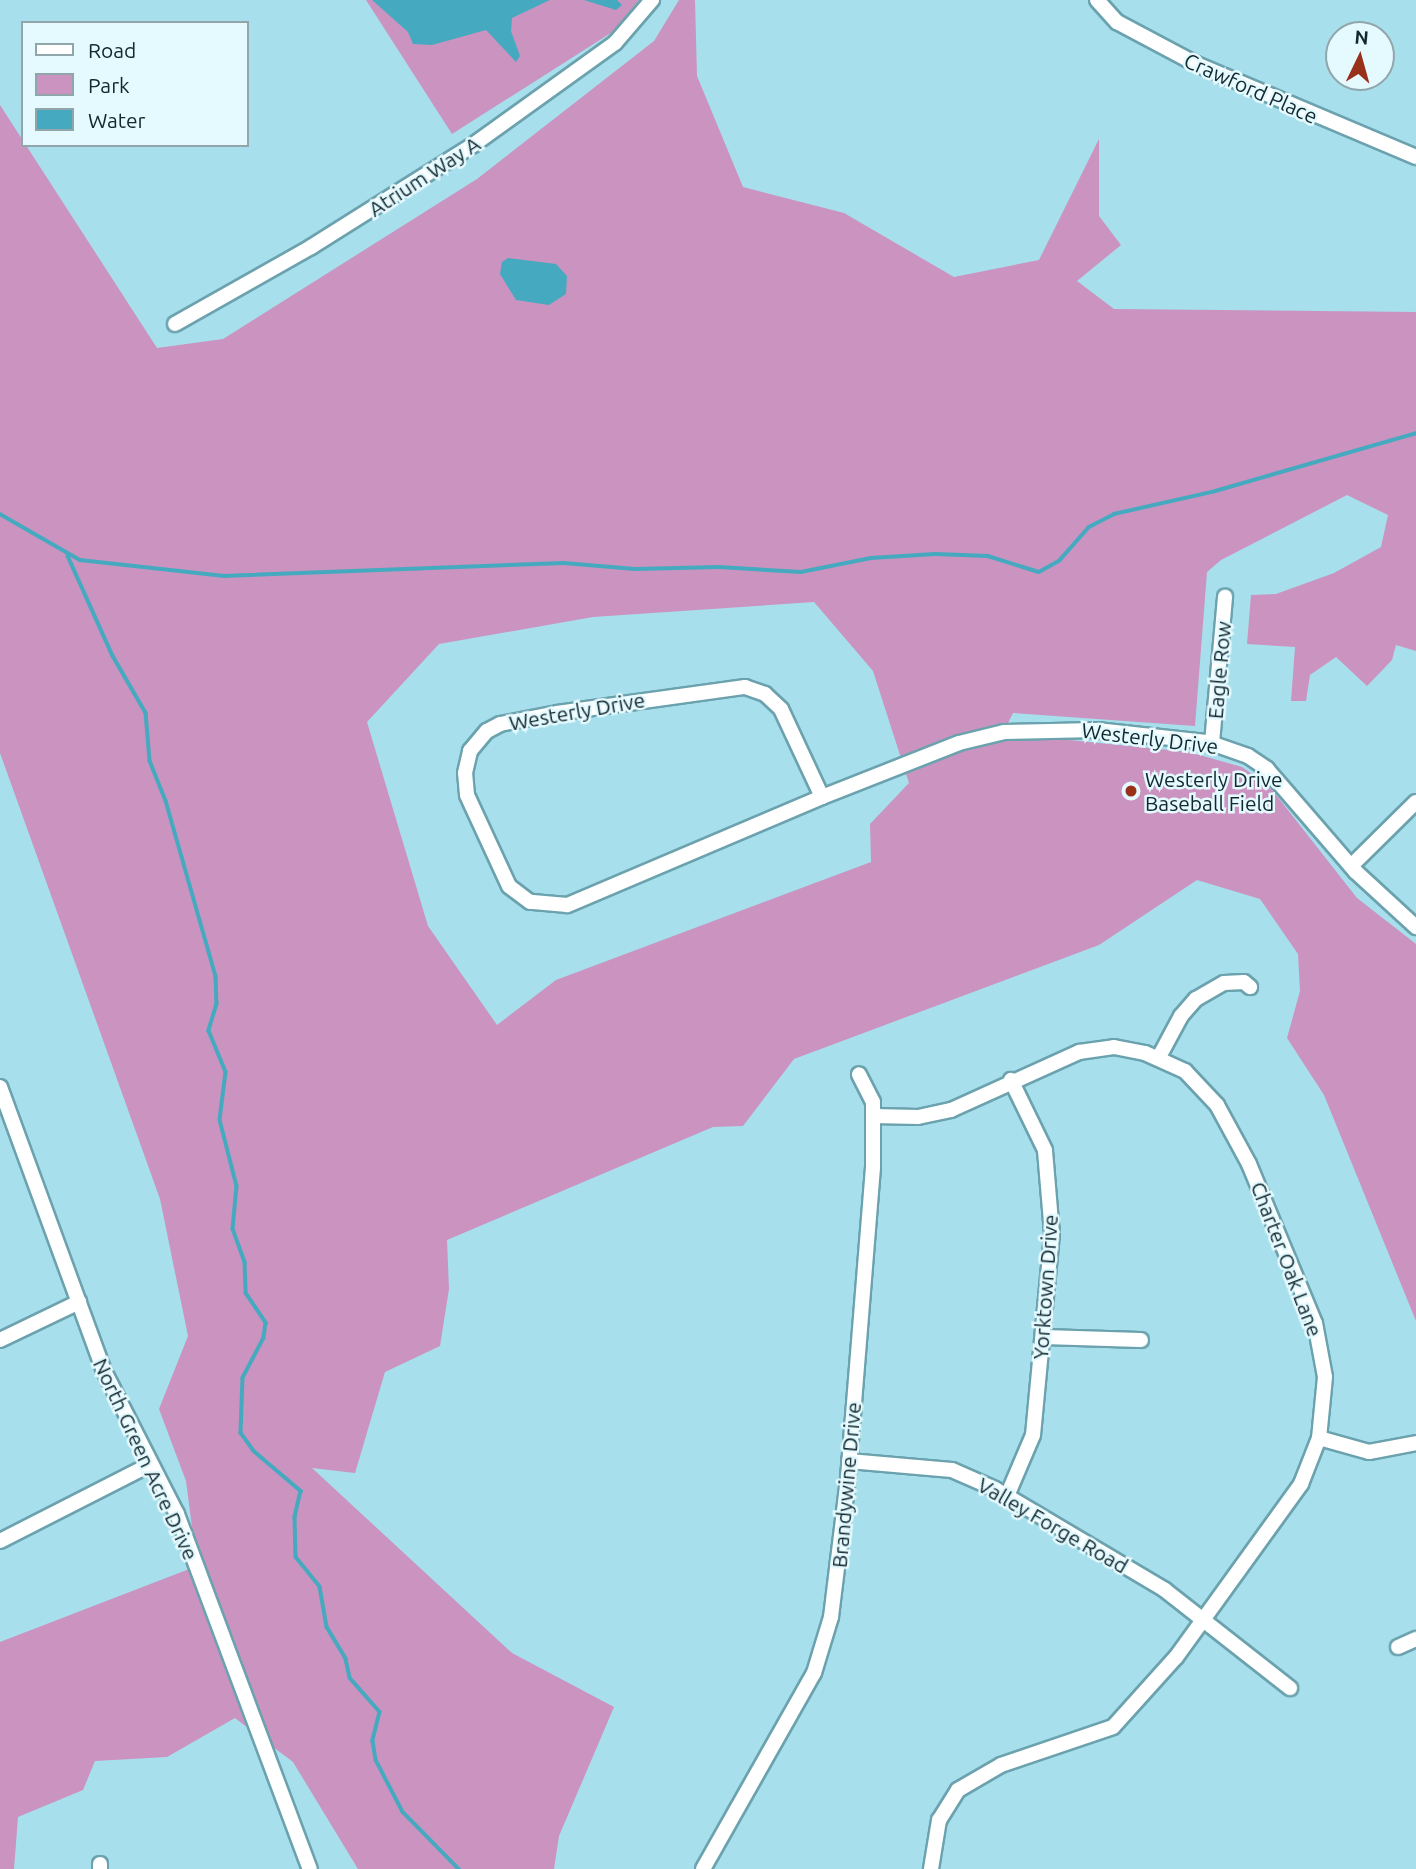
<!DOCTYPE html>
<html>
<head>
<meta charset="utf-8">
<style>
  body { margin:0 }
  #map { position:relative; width:1416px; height:1869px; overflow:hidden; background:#a7dfec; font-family:Ubuntu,sans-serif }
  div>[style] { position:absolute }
  .green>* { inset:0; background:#cb93bf }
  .water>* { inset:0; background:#45aabf }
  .stream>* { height:3.5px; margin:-1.75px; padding:0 1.75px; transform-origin:1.75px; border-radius:1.75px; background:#45aabf }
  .roads { filter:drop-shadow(2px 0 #6ba2ae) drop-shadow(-2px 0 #6ba2ae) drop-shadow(0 2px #6ba2ae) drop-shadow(0 -2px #6ba2ae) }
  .street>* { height:14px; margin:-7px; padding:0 7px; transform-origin:7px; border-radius:7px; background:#fff }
  .dots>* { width:19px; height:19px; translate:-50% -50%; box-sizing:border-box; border:4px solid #e4faff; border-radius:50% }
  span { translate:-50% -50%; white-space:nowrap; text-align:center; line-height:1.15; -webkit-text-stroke:5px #e4faff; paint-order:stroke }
  .street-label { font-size:21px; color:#12282e }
  .poi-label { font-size:21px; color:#12282e }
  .left { translate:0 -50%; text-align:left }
  .legend { position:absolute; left:21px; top:21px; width:228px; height:126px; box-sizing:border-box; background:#e4faff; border:2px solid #90a6ab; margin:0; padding:9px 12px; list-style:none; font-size:21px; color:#12282e }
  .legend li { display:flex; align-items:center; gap:14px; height:35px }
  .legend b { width:35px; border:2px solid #90a6ab }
  .north { position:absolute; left:1325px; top:21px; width:70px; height:70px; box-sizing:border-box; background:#e4faff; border:2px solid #90a6ab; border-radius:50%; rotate:5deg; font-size:19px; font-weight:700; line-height:28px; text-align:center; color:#12282e }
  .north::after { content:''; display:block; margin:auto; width:24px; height:32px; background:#993019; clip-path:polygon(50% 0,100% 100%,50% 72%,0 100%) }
</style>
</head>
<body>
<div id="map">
  <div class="green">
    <i style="clip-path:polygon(366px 0,639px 0,614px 31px,452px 134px)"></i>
    <i style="clip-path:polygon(evenodd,679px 0,695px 0,697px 76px,743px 187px,844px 213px,954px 277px,1039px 260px,1099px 139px,1099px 216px,1121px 245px,1077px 281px,1114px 309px,1416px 312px,1416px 651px,1396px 645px,1392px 660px,1367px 686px,1336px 657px,1310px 675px,1306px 701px,1291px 701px,1295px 647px,1247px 644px,1251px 595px,1276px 594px,1334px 573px,1381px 547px,1388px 515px,1347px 495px,1221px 560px,1207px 572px,1195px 726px,1013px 713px,1005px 729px,1010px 740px,1039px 737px,1189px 752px,1242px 767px,1269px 786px,1357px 898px,1416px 944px,1416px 1321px,1324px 1095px,1287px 1038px,1300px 991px,1298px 954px,1260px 899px,1197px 880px,1099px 945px,794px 1059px,743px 1126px,713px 1127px,447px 1240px,449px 1289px,440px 1346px,385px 1372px,355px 1473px,312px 1468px,512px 1653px,614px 1707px,559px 1836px,554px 1869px,358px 1869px,293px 1762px,235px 1718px,167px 1757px,95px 1761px,83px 1790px,18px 1817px,14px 1869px,0 1869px,0 1642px,197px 1566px,186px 1481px,159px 1409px,188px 1336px,160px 1199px,0 753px,0 105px,157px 348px,223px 339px,477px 179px,654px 41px,679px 0,814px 602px,873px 671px,909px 783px,870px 824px,871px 862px,556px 980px,497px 1025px,428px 926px,367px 722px,439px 644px,593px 617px,814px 602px)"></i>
  </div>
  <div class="water">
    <i style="clip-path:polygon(372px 0,550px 0,512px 18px,511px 31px,520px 56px,516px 62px,486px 30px,432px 45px,413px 44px,408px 32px)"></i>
    <i style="clip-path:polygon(584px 0,617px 0,622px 5px,616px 10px)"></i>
    <i style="clip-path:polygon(508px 258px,556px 264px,567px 276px,566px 294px,549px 305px,516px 300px,500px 274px,502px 262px)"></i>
  </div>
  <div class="stream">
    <i style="left:0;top:514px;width:92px;rotate:29.9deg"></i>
    <i style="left:80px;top:560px;width:145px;rotate:6.3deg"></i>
    <i style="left:224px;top:576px;width:340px;rotate:-2.2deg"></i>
    <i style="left:564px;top:563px;width:71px;rotate:4.8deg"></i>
    <i style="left:635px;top:569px;width:84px;rotate:-1.4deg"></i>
    <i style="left:719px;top:567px;width:82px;rotate:3.5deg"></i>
    <i style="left:801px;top:572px;width:71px;rotate:-11.3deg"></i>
    <i style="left:871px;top:558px;width:64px;rotate:-3.6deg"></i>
    <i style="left:935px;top:554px;width:53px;rotate:2.2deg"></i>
    <i style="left:988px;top:556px;width:53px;rotate:17.4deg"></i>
    <i style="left:1039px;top:572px;width:23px;rotate:-29deg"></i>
    <i style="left:1059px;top:561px;width:45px;rotate:-48.6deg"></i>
    <i style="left:1089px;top:527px;width:28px;rotate:-27deg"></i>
    <i style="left:1114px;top:514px;width:100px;rotate:-12.7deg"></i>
    <i style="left:1212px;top:492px;width:212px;rotate:-16.1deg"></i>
    <i style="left:68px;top:556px;width:110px;rotate:65.8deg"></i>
    <i style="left:113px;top:656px;width:66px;rotate:59.9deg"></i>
    <i style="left:146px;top:713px;width:48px;rotate:85.2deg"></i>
    <i style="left:150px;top:761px;width:43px;rotate:68.2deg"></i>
    <i style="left:166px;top:801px;width:183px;rotate:74.1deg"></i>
    <i style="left:216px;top:977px;width:27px;rotate:88deg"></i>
    <i style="left:217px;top:1004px;width:28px;rotate:107deg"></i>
    <i style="left:209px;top:1031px;width:44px;rotate:67.5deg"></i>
    <i style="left:226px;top:1072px;width:48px;rotate:97.1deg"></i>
    <i style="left:220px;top:1120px;width:68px;rotate:75.6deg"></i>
    <i style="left:237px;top:1186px;width:43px;rotate:95.3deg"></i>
    <i style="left:233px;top:1229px;width:35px;rotate:70deg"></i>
    <i style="left:245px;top:1262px;width:31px;rotate:88deg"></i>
    <i style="left:246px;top:1293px;width:36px;rotate:56deg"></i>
    <i style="left:266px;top:1323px;width:15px;rotate:98deg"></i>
    <i style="left:264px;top:1338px;width:45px;rotate:117.7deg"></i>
    <i style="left:243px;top:1378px;width:55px;rotate:92.1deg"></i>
    <i style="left:241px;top:1433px;width:22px;rotate:54deg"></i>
    <i style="left:254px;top:1451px;width:62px;rotate:40.4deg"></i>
    <i style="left:301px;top:1491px;width:27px;rotate:103deg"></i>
    <i style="left:295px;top:1517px;width:40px;rotate:88.6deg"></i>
    <i style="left:296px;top:1557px;width:38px;rotate:51deg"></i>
    <i style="left:320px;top:1587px;width:41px;rotate:80.1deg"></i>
    <i style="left:327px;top:1627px;width:37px;rotate:59deg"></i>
    <i style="left:346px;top:1659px;width:19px;rotate:78deg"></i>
    <i style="left:350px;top:1678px;width:45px;rotate:48.6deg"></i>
    <i style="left:380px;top:1712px;width:30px;rotate:104deg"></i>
    <i style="left:373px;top:1741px;width:19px;rotate:81deg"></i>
    <i style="left:376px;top:1760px;width:59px;rotate:62.6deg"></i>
    <i style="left:403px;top:1812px;width:80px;rotate:45.5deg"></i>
  </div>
  <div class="roads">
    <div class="street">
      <i style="left:1097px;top:0;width:30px;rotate:48deg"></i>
      <i style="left:1117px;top:22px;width:89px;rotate:28deg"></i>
      <i style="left:1196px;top:64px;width:239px;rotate:22.9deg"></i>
      <i style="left:175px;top:324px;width:156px;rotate:-29.5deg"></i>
      <i style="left:311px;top:247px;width:191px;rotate:-32.2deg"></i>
      <i style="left:473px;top:145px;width:175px;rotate:-35.7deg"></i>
      <i style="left:615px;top:43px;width:57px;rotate:-49.3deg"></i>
      <i style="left:745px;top:687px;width:21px;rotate:19deg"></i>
      <i style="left:765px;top:694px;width:22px;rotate:43deg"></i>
      <i style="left:781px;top:709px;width:97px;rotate:65deg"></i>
      <i style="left:822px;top:797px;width:277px;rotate:157deg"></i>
      <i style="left:567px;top:905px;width:37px;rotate:-175deg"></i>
      <i style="left:530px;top:902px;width:26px;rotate:-143deg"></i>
      <i style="left:509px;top:886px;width:100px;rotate:-114.8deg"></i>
      <i style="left:467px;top:795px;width:22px;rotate:-95deg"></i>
      <i style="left:465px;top:773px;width:23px;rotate:-77deg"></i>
      <i style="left:470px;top:751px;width:26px;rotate:-50deg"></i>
      <i style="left:487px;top:731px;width:15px;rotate:-28deg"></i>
      <i style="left:500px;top:724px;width:58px;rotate:-10.9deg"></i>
      <i style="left:557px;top:713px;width:190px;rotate:-7.9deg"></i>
      <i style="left:1212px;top:743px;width:147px;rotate:-84.9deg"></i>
      <i style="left:822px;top:797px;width:147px;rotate:-21.5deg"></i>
      <i style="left:959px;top:743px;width:46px;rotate:-13.7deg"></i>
      <i style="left:1004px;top:732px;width:93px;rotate:-1.2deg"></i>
      <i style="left:1097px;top:730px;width:112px;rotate:6.2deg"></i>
      <i style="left:1208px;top:742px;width:42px;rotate:19.3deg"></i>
      <i style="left:1248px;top:756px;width:23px;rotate:34deg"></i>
      <i style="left:1267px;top:769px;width:135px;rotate:49.2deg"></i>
      <i style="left:1355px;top:871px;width:83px;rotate:42.6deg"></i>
      <i style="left:1351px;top:866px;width:91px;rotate:-44.6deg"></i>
      <i style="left:1159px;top:1057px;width:47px;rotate:-61.8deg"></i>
      <i style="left:1181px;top:1016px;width:23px;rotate:-49deg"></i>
      <i style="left:1196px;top:999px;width:32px;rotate:-30deg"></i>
      <i style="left:1224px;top:983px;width:20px;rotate:-3deg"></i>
      <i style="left:1244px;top:982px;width:8px;rotate:40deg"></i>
      <i style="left:0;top:1087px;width:300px;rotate:69.9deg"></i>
      <i style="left:103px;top:1369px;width:163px;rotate:63deg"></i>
      <i style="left:177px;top:1514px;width:379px;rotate:69.5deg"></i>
      <i style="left:874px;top:1116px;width:44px;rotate:1.3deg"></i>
      <i style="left:918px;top:1117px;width:34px;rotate:-12deg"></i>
      <i style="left:951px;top:1110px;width:141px;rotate:-24.4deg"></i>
      <i style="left:1079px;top:1052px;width:35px;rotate:-8deg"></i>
      <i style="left:1114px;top:1047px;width:32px;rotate:11deg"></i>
      <i style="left:1145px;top:1053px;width:44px;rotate:24.2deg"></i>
      <i style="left:1185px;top:1071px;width:47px;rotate:46.7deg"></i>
      <i style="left:1217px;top:1105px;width:67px;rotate:61.5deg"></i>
      <i style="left:1249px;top:1164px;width:172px;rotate:67.5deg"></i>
      <i style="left:1315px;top:1323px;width:55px;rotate:79.5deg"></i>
      <i style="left:1325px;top:1377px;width:61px;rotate:95.6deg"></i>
      <i style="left:1319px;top:1438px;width:49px;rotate:111.4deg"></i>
      <i style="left:1301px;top:1484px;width:213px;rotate:125.8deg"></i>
      <i style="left:1176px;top:1657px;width:94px;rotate:132deg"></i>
      <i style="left:1113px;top:1727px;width:118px;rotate:161.3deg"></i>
      <i style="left:1001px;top:1765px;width:50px;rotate:149.8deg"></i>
      <i style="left:958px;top:1790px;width:36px;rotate:122deg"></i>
      <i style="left:939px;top:1820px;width:50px;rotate:99.3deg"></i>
      <i style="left:1043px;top:1337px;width:98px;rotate:1.8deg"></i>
      <i style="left:0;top:1340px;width:88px;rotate:-25.7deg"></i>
      <i style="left:1319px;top:1438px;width:52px;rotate:15.6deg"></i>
      <i style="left:1369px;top:1452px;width:48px;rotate:-10.8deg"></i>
      <i style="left:849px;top:1461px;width:103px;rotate:5deg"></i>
      <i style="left:952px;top:1470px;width:47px;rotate:23.8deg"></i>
      <i style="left:995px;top:1489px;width:198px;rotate:30.7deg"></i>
      <i style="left:1165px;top:1590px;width:159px;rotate:38.1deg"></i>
      <i style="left:1007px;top:1496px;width:66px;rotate:-66.9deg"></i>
      <i style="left:1033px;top:1435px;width:202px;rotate:-84.6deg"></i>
      <i style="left:1052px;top:1234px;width:84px;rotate:-94.8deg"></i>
      <i style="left:1045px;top:1150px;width:78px;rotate:-115.9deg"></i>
      <i style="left:0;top:1541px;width:169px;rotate:-27deg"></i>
      <i style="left:1398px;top:1647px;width:20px;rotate:-24deg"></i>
      <i style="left:100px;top:1869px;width:5px;rotate:-90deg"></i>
      <i style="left:703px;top:1869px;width:225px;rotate:-60.5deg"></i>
      <i style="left:814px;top:1673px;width:59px;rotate:-73.1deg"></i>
      <i style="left:831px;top:1617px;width:140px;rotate:-83deg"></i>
      <i style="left:848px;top:1478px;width:312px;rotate:-85.4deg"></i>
      <i style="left:873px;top:1167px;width:65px;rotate:-90deg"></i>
      <i style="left:873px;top:1102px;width:31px;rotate:-117deg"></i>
    </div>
  </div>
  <div class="dots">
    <i style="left:1131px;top:791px;background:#993019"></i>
  </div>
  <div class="street-label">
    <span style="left:1251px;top:88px;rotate:24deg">Crawford Place</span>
    <span style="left:424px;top:176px;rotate:-33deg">Atrium Way A</span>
    <span style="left:1219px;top:670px;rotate:-85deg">Eagle Row</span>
    <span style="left:577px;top:711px;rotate:-10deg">Westerly Drive</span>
    <span style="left:1150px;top:738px;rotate:7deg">Westerly Drive</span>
    <span style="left:1287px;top:1259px;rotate:69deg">Charter Oak Lane</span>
    <span style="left:1045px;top:1287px;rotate:-86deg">Yorktown Drive</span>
    <span style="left:146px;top:1459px;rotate:65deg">North Green Acre Drive</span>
    <span style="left:846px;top:1485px;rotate:-85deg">Brandywine Drive</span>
    <span style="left:1053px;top:1525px;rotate:30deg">Valley Forge Road</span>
  </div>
  <div class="poi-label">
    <span class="left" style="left:1145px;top:791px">Westerly Drive<br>Baseball Field</span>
  </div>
  <ul class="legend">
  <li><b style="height:9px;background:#fff"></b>Road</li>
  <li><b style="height:19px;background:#cb93bf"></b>Park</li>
  <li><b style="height:19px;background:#45aabf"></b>Water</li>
  </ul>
  <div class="north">N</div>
</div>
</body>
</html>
